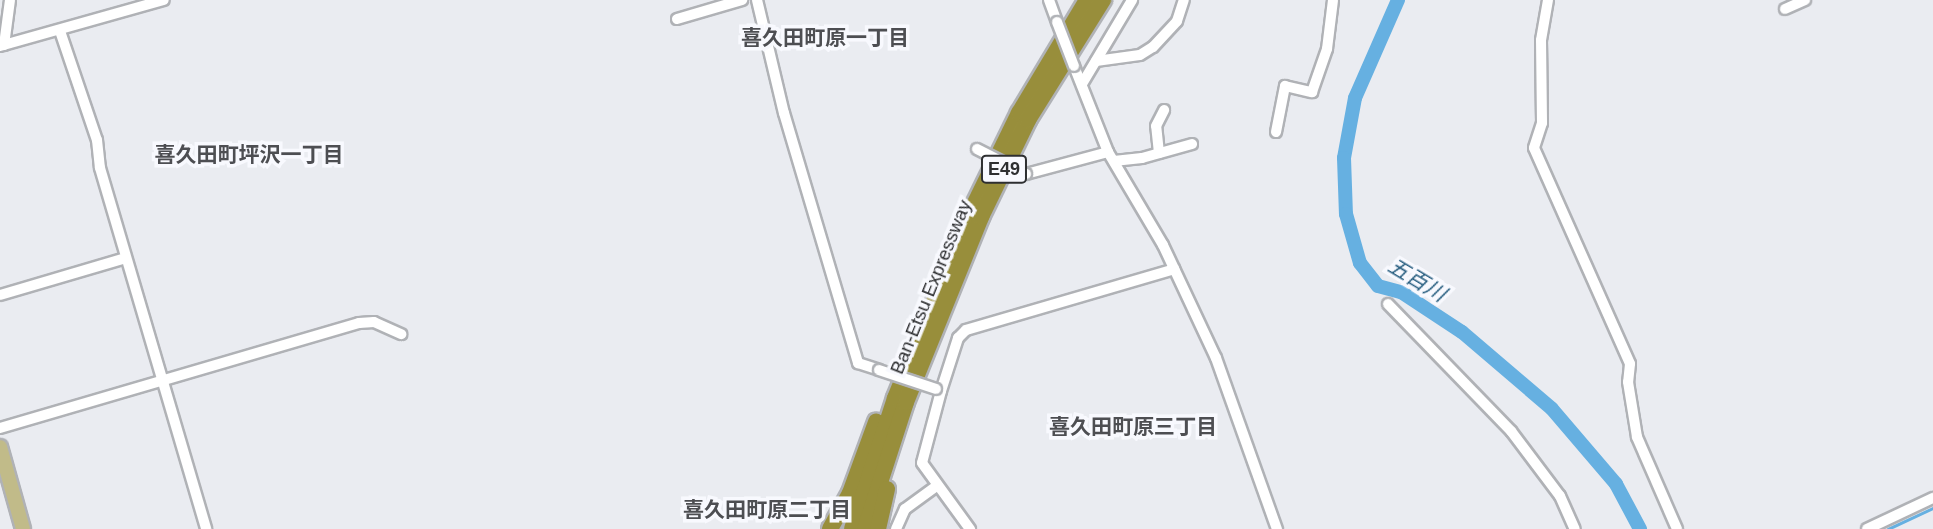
<!DOCTYPE html>
<html>
<head>
<meta charset="utf-8">
<style>
  body { margin:0 }
  #map { position:relative; width:1933px; height:529px; overflow:hidden; background:#eaecf1; font-family:Arial,"Noto Sans JP",sans-serif }
  div>[style] { position:absolute }
  .stream>* { height:2.5px; margin:-1.25px; padding:0 1.25px; transform-origin:1.25px; border-radius:1.25px; background:#66b0e1 }
  .river>* { height:14px; margin:-7px; padding:0 7px; transform-origin:7px; border-radius:7px; background:#66b0e1 }
  .roads { filter:drop-shadow(2px 0 #b0b2b6) drop-shadow(-2px 0 #b0b2b6) drop-shadow(0 2px #b0b2b6) drop-shadow(0 -2px #b0b2b6) }
  .minor>* { height:10px; margin:-5px; padding:0 5px; transform-origin:5px; border-radius:5px; background:#fff }
  .major>* { height:14px; margin:-7px; padding:0 7px; transform-origin:7px; border-radius:7px; background:#c1bb89 }
  .highway>* { height:16px; margin:-8px; padding:0 8px; transform-origin:8px; border-radius:8px; background:#988e3b }
  .bridges { filter:drop-shadow(2px 0 #b0b2b6) drop-shadow(-2px 0 #b0b2b6) drop-shadow(0 2px #b0b2b6) drop-shadow(0 -2px #b0b2b6) }
  .minor-bridge>* { height:10px; margin:-5px; padding:0 5px; transform-origin:5px; border-radius:5px; background:#fff }
  span { translate:-50% -50%; white-space:nowrap; text-align:center; line-height:1.15; -webkit-text-stroke:7px #f8f9fe; paint-order:stroke }
  .shield-label span { padding:2px 5px; background:#f8f9fe; border:2px solid; border-radius:5px; -webkit-text-stroke-width:0 }
  .shield-label { font-size:18px; color:#2e2f31; font-weight:700 }
  .street-label { font-size:19px; color:#2e2f31 }
  .neighbourhood-label { font-size:21px; color:#4d4e52; font-weight:700 }
  .water-label { font-size:21px; color:#265d7f; font-style:italic }
</style>
</head>
<body>
<div id="map">
  <div class="stream">
    <i style="left:1888px;top:529px;width:50px;rotate:-25deg"></i>
  </div>
  <div class="river">
    <i style="left:1398px;top:0;width:107px;rotate:113.7deg"></i>
    <i style="left:1355px;top:98px;width:61px;rotate:100.4deg"></i>
    <i style="left:1344px;top:158px;width:56px;rotate:88deg"></i>
    <i style="left:1346px;top:214px;width:51px;rotate:74.1deg"></i>
    <i style="left:1360px;top:263px;width:29px;rotate:52deg"></i>
    <i style="left:1378px;top:286px;width:24px;rotate:15deg"></i>
    <i style="left:1401px;top:292px;width:73px;rotate:33.3deg"></i>
    <i style="left:1462px;top:332px;width:118px;rotate:40.5deg"></i>
    <i style="left:1552px;top:409px;width:99px;rotate:49.5deg"></i>
    <i style="left:1616px;top:484px;width:51px;rotate:61.9deg"></i>
  </div>
  <div class="roads">
    <div class="minor">
      <i style="left:757px;top:0;width:116px;rotate:76.6deg"></i>
      <i style="left:784px;top:113px;width:261px;rotate:73.5deg"></i>
      <i style="left:858px;top:363px;width:22px;rotate:18deg"></i>
      <i style="left:1049px;top:0;width:23px;rotate:70deg"></i>
      <i style="left:1548px;top:0;width:41px;rotate:99.9deg"></i>
      <i style="left:1541px;top:40px;width:83px;rotate:89.3deg"></i>
      <i style="left:1542px;top:123px;width:26px;rotate:108deg"></i>
      <i style="left:1534px;top:148px;width:236px;rotate:66deg"></i>
      <i style="left:1630px;top:364px;width:18px;rotate:96deg"></i>
      <i style="left:1628px;top:382px;width:56px;rotate:80.7deg"></i>
      <i style="left:1637px;top:437px;width:100px;rotate:66.5deg"></i>
      <i style="left:1785px;top:9px;width:22px;rotate:-24deg"></i>
      <i style="left:677px;top:19px;width:68px;rotate:-16.3deg"></i>
      <i style="left:60px;top:31px;width:115px;rotate:71.3deg"></i>
      <i style="left:97px;top:140px;width:28px;rotate:84deg"></i>
      <i style="left:100px;top:168px;width:376px;rotate:73.6deg"></i>
      <i style="left:4px;top:45px;width:45px;rotate:-82.4deg"></i>
      <i style="left:0;top:46px;width:170px;rotate:-15.7deg"></i>
      <i style="left:1096px;top:61px;width:44px;rotate:-7.8deg"></i>
      <i style="left:1140px;top:55px;width:15px;rotate:-32deg"></i>
      <i style="left:1153px;top:47px;width:35px;rotate:-47deg"></i>
      <i style="left:1177px;top:21px;width:22px;rotate:-72deg"></i>
      <i style="left:1074px;top:66px;width:92px;rotate:68.4deg"></i>
      <i style="left:1108px;top:152px;width:108px;rotate:59.4deg"></i>
      <i style="left:1163px;top:245px;width:125px;rotate:64.9deg"></i>
      <i style="left:1216px;top:358px;width:182px;rotate:70.4deg"></i>
      <i style="left:1082px;top:84px;width:98px;rotate:-59.2deg"></i>
      <i style="left:1276px;top:132px;width:47px;rotate:-78.9deg"></i>
      <i style="left:1285px;top:86px;width:28px;rotate:13deg"></i>
      <i style="left:1312px;top:92px;width:46px;rotate:-70.8deg"></i>
      <i style="left:1327px;top:49px;width:49px;rotate:-83deg"></i>
      <i style="left:1159px;top:153px;width:27px;rotate:-96deg"></i>
      <i style="left:1156px;top:126px;width:18px;rotate:-63deg"></i>
      <i style="left:1114px;top:161px;width:28px;rotate:-6deg"></i>
      <i style="left:1142px;top:158px;width:52px;rotate:-15.6deg"></i>
      <i style="left:1026px;top:174px;width:85px;rotate:-15deg"></i>
      <i style="left:0;top:295px;width:131px;rotate:-16.4deg"></i>
      <i style="left:1388px;top:304px;width:177px;rotate:45.9deg"></i>
      <i style="left:1511px;top:431px;width:81px;rotate:53deg"></i>
      <i style="left:1560px;top:496px;width:36px;rotate:66deg"></i>
      <i style="left:937px;top:389px;width:4px;rotate:27deg"></i>
      <i style="left:941px;top:391px;width:74px;rotate:104.8deg"></i>
      <i style="left:922px;top:463px;width:82px;rotate:54deg"></i>
      <i style="left:941px;top:391px;width:56px;rotate:-72.2deg"></i>
      <i style="left:958px;top:338px;width:11px;rotate:-45deg"></i>
      <i style="left:966px;top:330px;width:217px;rotate:-16.3deg"></i>
      <i style="left:0;top:428px;width:374px;rotate:-16.3deg"></i>
      <i style="left:359px;top:323px;width:15px;rotate:-4deg"></i>
      <i style="left:374px;top:322px;width:30px;rotate:24deg"></i>
      <i style="left:896px;top:529px;width:22px;rotate:-66deg"></i>
      <i style="left:905px;top:509px;width:39px;rotate:-36deg"></i>
      <i style="left:1867px;top:529px;width:73px;rotate:-25.2deg"></i>
    </div>
    <div class="major">
      <i style="left:0;top:447px;width:85px;rotate:74.3deg"></i>
    </div>
    <div class="highway">
      <i style="left:830px;top:529px;width:41px;rotate:-60.9deg"></i>
      <i style="left:850px;top:493px;width:76px;rotate:-69.9deg"></i>
      <i style="left:852px;top:529px;width:138px;rotate:-71.8deg"></i>
      <i style="left:895px;top:398px;width:200px;rotate:-67.9deg"></i>
      <i style="left:970px;top:213px;width:111px;rotate:-63.9deg"></i>
      <i style="left:1019px;top:113px;width:132px;rotate:-59deg"></i>
      <i style="left:865px;top:529px;width:133px;rotate:-72.1deg"></i>
      <i style="left:906px;top:402px;width:200px;rotate:-67.9deg"></i>
      <i style="left:981px;top:217px;width:108px;rotate:-64.1deg"></i>
      <i style="left:1028px;top:120px;width:142px;rotate:-58deg"></i>
      <i style="left:878px;top:529px;width:41px;rotate:-77.3deg"></i>
    </div>
  </div>
  <div class="bridges">
    <div class="minor-bridge">
      <i style="left:1057px;top:22px;width:47px;rotate:68.9deg"></i>
      <i style="left:977px;top:149px;width:55px;rotate:27deg"></i>
      <i style="left:879px;top:370px;width:60px;rotate:18.4deg"></i>
    </div>
  </div>
  <div class="shield-label">
    <span style="left:1004px;top:169px">E49</span>
  </div>
  <div class="street-label">
    <span style="left:931px;top:287px;rotate:-68deg">Ban-Etsu Expressway</span>
  </div>
  <div class="neighbourhood-label">
    <span style="left:825px;top:38px">喜久田町原一丁目</span>
    <span style="left:249px;top:155px">喜久田町坪沢一丁目</span>
    <span style="left:1133px;top:427px">喜久田町原三丁目</span>
    <span style="left:767px;top:510px">喜久田町原二丁目</span>
  </div>
  <div class="water-label">
    <span style="left:1417px;top:280px;rotate:31deg">五百川</span>
  </div>
</div>
</body>
</html>
